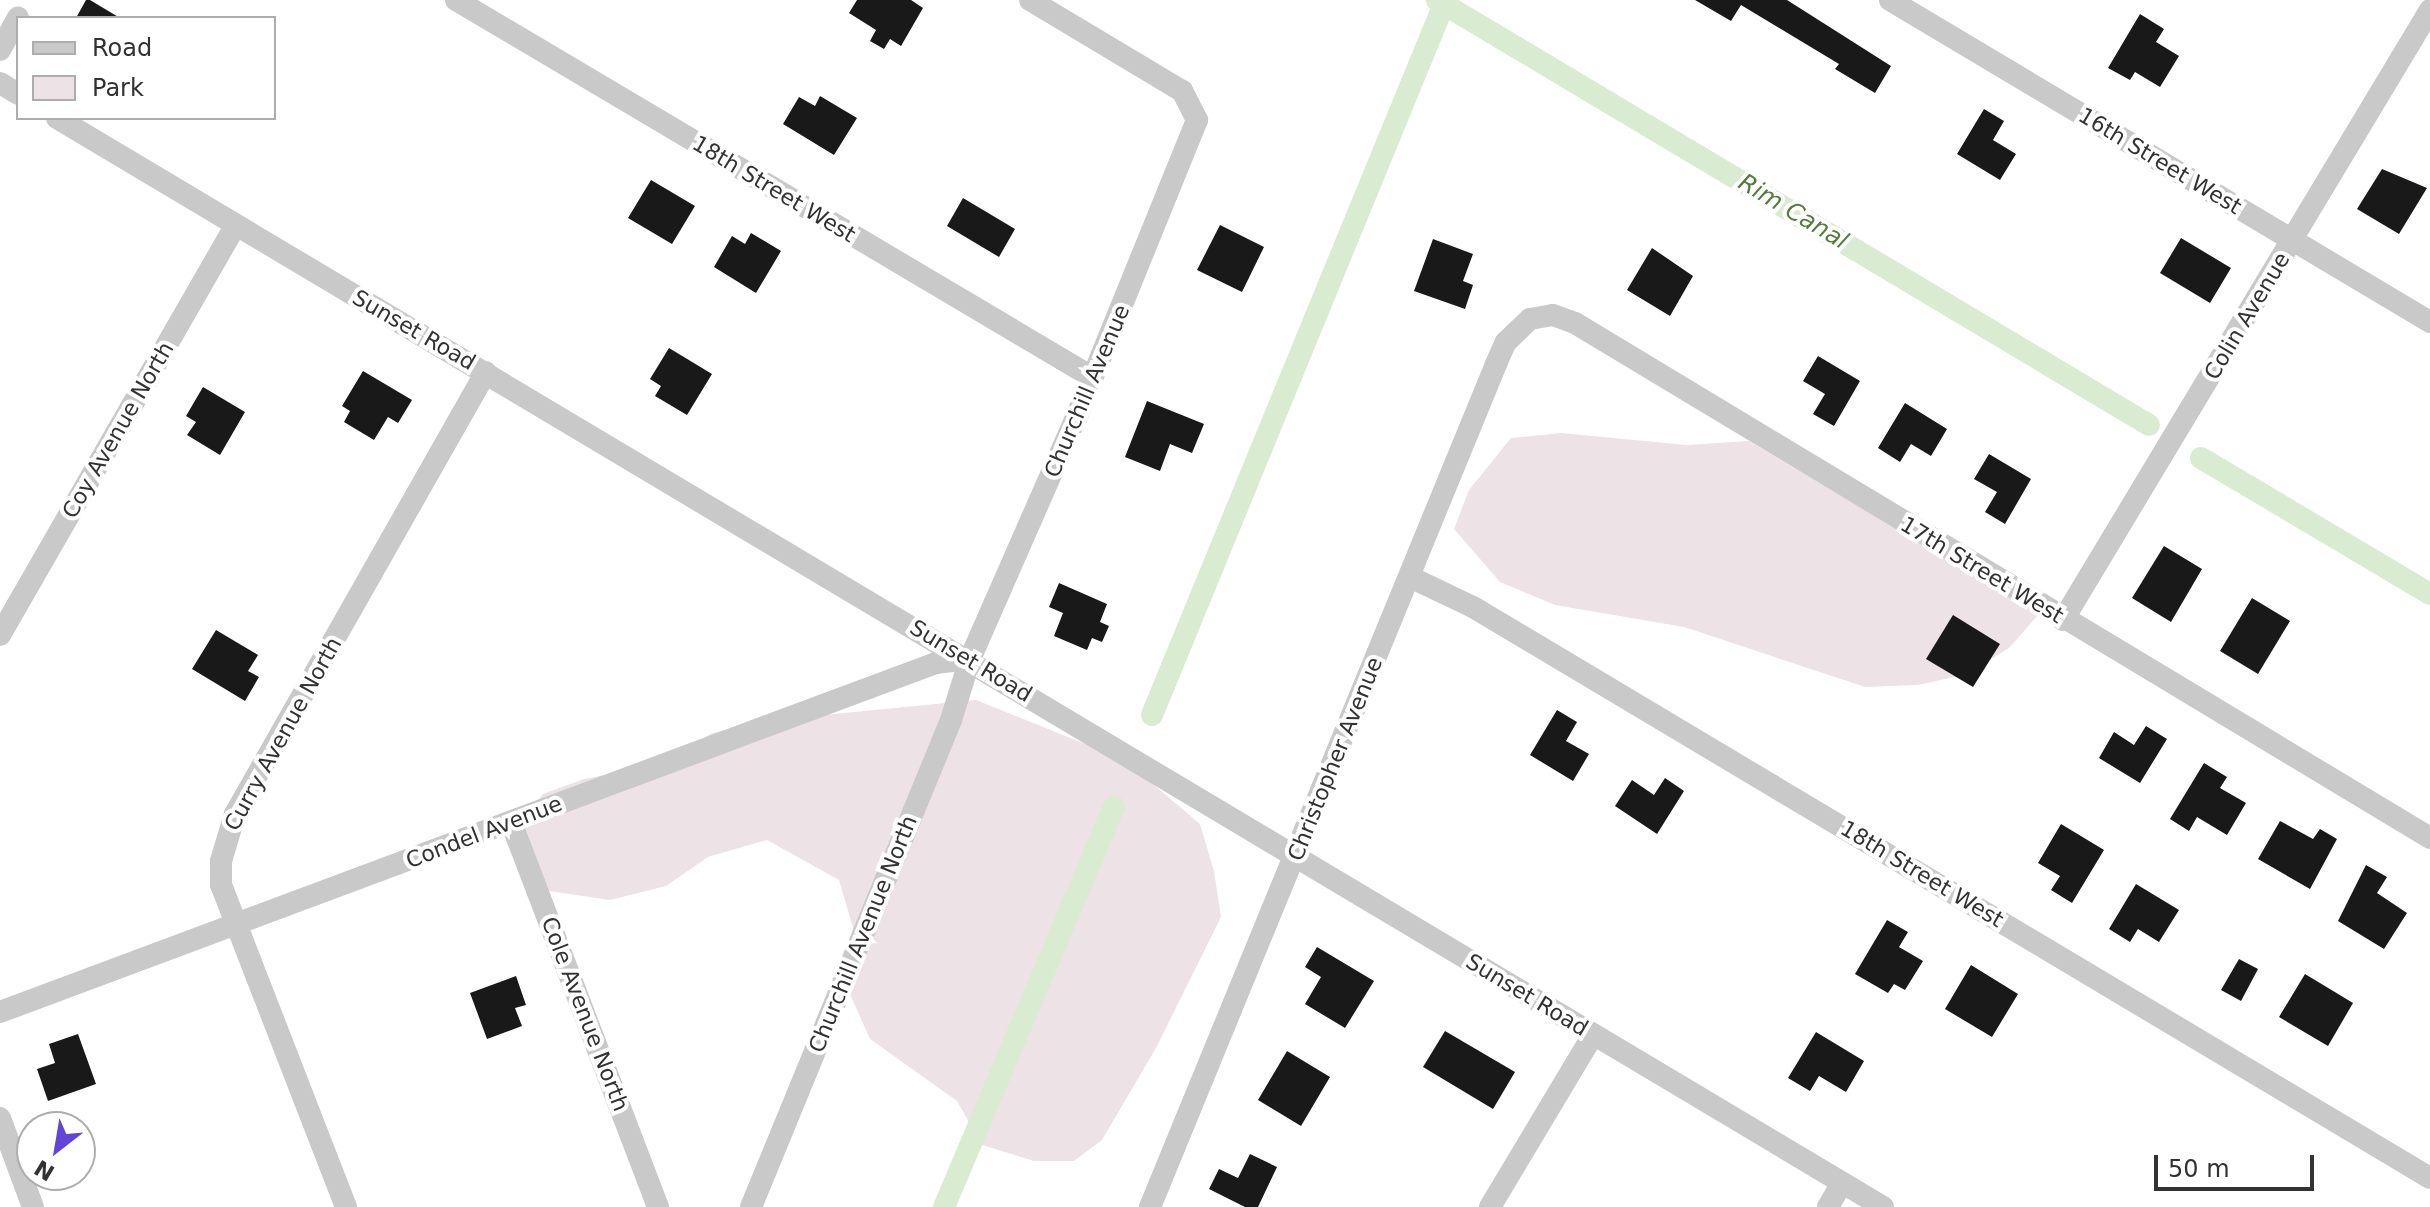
<!DOCTYPE html>
<html>
<head>
<meta charset="utf-8">
<style>
  body { margin:0 }
  #map { position:relative; width:2430px; height:1207px; overflow:hidden; background:#fff; font-family:"DejaVu Sans",sans-serif }
  div>[style] { position:absolute }
  .green>* { inset:0; background:#ede2e5 }
  .canal>* { height:22px; margin:-11px; padding:0 11px; transform-origin:11px; border-radius:11px; background:#d9ebd0 }
  .building>* { inset:0; background:#191919 }
  .minor>* { height:22px; margin:-11px; padding:0 11px; transform-origin:11px; border-radius:11px; background:#c9c9c9 }
  span { translate:-50% -50%; white-space:nowrap; text-align:center; line-height:1.15; -webkit-text-stroke:8px #fff; paint-order:stroke }
  .street-label { font-size:22px; color:#323232 }
  .water-label { font-size:24px; color:#537c3d; font-style:italic }
  .legend { position:absolute; left:16px; top:16px; width:260px; height:104px; box-sizing:border-box; background:#fff; border:2px solid #adadad; margin:0; padding:10px 14px; list-style:none; font-size:24px; color:#323232 }
  .legend li { display:flex; align-items:center; gap:16px; height:40px }
  .legend b { width:40px; border:2px solid #adadad }
  .north { position:absolute; left:16px; top:1111px; width:80px; height:80px; box-sizing:border-box; background:#fff; border:2px solid #adadad; border-radius:50%; rotate:211deg; font-size:22px; font-weight:700; line-height:32px; text-align:center; color:#323232 }
  .north::after { content:''; display:block; margin:auto; width:28px; height:36px; background:#6245d8; clip-path:polygon(50% 0,100% 100%,50% 72%,0 100%) }
  .scale { position:absolute; left:2154px; top:1155px; width:160px; height:36px; box-sizing:border-box; border:4px solid #323232; border-top:0; padding-left:10px; font-size:24px; line-height:28px; white-space:nowrap; color:#323232; -webkit-text-stroke:6px #fff; paint-order:stroke }
</style>
</head>
<body>
<div id="map">
  <div class="green">
    <i style="clip-path:polygon(1561px 433px,1687px 445px,1749px 441px,2039px 614px,2009px 648px,1968px 674px,1918px 685px,1865px 687px,1684px 627px,1555px 605px,1500px 582px,1454px 529px,1469px 490px,1511px 438px)"></i>
    <i style="clip-path:polygon(976px 700px,1105px 752px,1141px 774px,1200px 824px,1214px 871px,1221px 917px,1156px 1048px,1102px 1140px,1074px 1161px,1034px 1161px,982px 1145px,957px 1101px,870px 1039px,849px 992px,853px 928px,839px 880px,767px 840px,708px 857px,666px 886px,610px 900px,549px 891px,529px 864px,519px 826px,543px 794px,584px 779px,664px 764px,712px 733px,793px 718px)"></i>
  </div>
  <div class="canal">
    <i style="left:1437px;top:0;width:829px;rotate:30.83deg"></i>
    <i style="left:2201px;top:458px;width:266px;rotate:30.7deg"></i>
    <i style="left:1152px;top:715px;width:769px;rotate:-67.67deg"></i>
    <i style="left:944px;top:1207px;width:435px;rotate:-67deg"></i>
  </div>
  <div class="building">
    <i style="clip-path:polygon(86px 0,90px 0,120px 18px,76px 18px)"></i>
    <i style="clip-path:polygon(857px 0,911px 0,923px 8px,901px 46px,890px 39px,884px 49px,870px 41px,876px 30px,849px 13px)"></i>
    <i style="clip-path:polygon(1695px 0,1787px 0,1891px 66px,1875px 93px,1835px 69px,1839px 64px,1741px 5px,1731px 21px)"></i>
    <i style="clip-path:polygon(2140px 14px,2164px 29px,2156px 42px,2179px 56px,2160px 87px,2135px 72px,2130px 80px,2108px 68px)"></i>
    <i style="clip-path:polygon(820px 96px,857px 118px,834px 155px,783px 124px,799px 97px,815px 106px)"></i>
    <i style="clip-path:polygon(1984px 109px,2004px 121px,1993px 140px,2016px 154px,2000px 180px,1957px 154px)"></i>
    <i style="clip-path:polygon(2382px 169px,2427px 188px,2399px 234px,2357px 209px)"></i>
    <i style="clip-path:polygon(651px 180px,695px 206px,672px 244px,628px 218px)"></i>
    <i style="clip-path:polygon(963px 198px,1015px 229px,999px 257px,947px 226px)"></i>
    <i style="clip-path:polygon(1220px 225px,1264px 247px,1242px 292px,1197px 270px)"></i>
    <i style="clip-path:polygon(751px 233px,781px 251px,756px 293px,714px 267px,732px 236px,745px 244px)"></i>
    <i style="clip-path:polygon(2181px 238px,2231px 268px,2210px 303px,2160px 273px)"></i>
    <i style="clip-path:polygon(1433px 239px,1473px 254px,1463px 281px,1473px 285px,1465px 309px,1414px 291px)"></i>
    <i style="clip-path:polygon(1652px 248px,1693px 276px,1670px 316px,1627px 290px)"></i>
    <i style="clip-path:polygon(669px 348px,712px 374px,687px 415px,655px 396px,661px 386px,650px 379px)"></i>
    <i style="clip-path:polygon(1818px 356px,1860px 381px,1834px 426px,1813px 414px,1825px 394px,1803px 381px)"></i>
    <i style="clip-path:polygon(363px 371px,412px 400px,398px 423px,388px 417px,374px 440px,344px 422px,350px 411px,342px 406px)"></i>
    <i style="clip-path:polygon(203px 387px,245px 412px,220px 455px,187px 435px,196px 422px,186px 416px)"></i>
    <i style="clip-path:polygon(1147px 401px,1204px 424px,1192px 453px,1170px 444px,1160px 471px,1125px 457px)"></i>
    <i style="clip-path:polygon(1905px 403px,1947px 429px,1931px 456px,1911px 444px,1900px 462px,1878px 448px)"></i>
    <i style="clip-path:polygon(1989px 454px,2031px 479px,2005px 524px,1985px 512px,1997px 492px,1974px 479px)"></i>
    <i style="clip-path:polygon(2164px 546px,2202px 569px,2171px 622px,2132px 598px)"></i>
    <i style="clip-path:polygon(1059px 583px,1107px 604px,1100px 622px,1109px 626px,1102px 642px,1092px 638px,1087px 650px,1054px 636px,1063px 613px,1049px 607px)"></i>
    <i style="clip-path:polygon(2252px 598px,2290px 621px,2258px 674px,2220px 651px)"></i>
    <i style="clip-path:polygon(1953px 615px,2000px 644px,1973px 687px,1926px 659px)"></i>
    <i style="clip-path:polygon(216px 630px,258px 655px,248px 671px,259px 677px,245px 701px,192px 669px)"></i>
    <i style="clip-path:polygon(1557px 710px,1577px 722px,1566px 741px,1589px 754px,1573px 781px,1530px 755px)"></i>
    <i style="clip-path:polygon(2146px 726px,2167px 739px,2140px 783px,2099px 758px,2114px 732px,2134px 745px)"></i>
    <i style="clip-path:polygon(2204px 763px,2227px 777px,2220px 788px,2246px 803px,2227px 835px,2197px 817px,2189px 831px,2170px 819px)"></i>
    <i style="clip-path:polygon(1665px 778px,1684px 791px,1657px 834px,1615px 806px,1632px 780px,1654px 795px)"></i>
    <i style="clip-path:polygon(2280px 821px,2313px 839px,2320px 829px,2337px 839px,2310px 889px,2258px 859px)"></i>
    <i style="clip-path:polygon(2061px 824px,2104px 850px,2072px 903px,2051px 890px,2060px 876px,2038px 863px)"></i>
    <i style="clip-path:polygon(2366px 865px,2387px 877px,2377px 893px,2407px 913px,2384px 949px,2338px 921px)"></i>
    <i style="clip-path:polygon(2136px 884px,2179px 910px,2159px 942px,2138px 929px,2130px 942px,2109px 929px)"></i>
    <i style="clip-path:polygon(1887px 920px,1908px 932px,1899px 947px,1923px 961px,1905px 990px,1894px 984px,1888px 993px,1855px 974px)"></i>
    <i style="clip-path:polygon(1317px 947px,1374px 981px,1345px 1028px,1305px 1004px,1321px 977px,1305px 967px)"></i>
    <i style="clip-path:polygon(2239px 959px,2258px 969px,2241px 1001px,2221px 990px)"></i>
    <i style="clip-path:polygon(1971px 965px,2018px 994px,1992px 1037px,1945px 1009px)"></i>
    <i style="clip-path:polygon(2305px 974px,2353px 1003px,2328px 1046px,2279px 1017px)"></i>
    <i style="clip-path:polygon(516px 976px,526px 1005px,515px 1008px,522px 1026px,487px 1039px,470px 993px)"></i>
    <i style="clip-path:polygon(1445px 1031px,1515px 1072px,1493px 1109px,1423px 1067px)"></i>
    <i style="clip-path:polygon(1816px 1032px,1864px 1061px,1846px 1092px,1819px 1076px,1810px 1091px,1788px 1078px)"></i>
    <i style="clip-path:polygon(78px 1034px,96px 1084px,48px 1101px,37px 1069px,55px 1063px,49px 1044px)"></i>
    <i style="clip-path:polygon(1287px 1051px,1330px 1077px,1301px 1126px,1258px 1100px)"></i>
    <i style="clip-path:polygon(1250px 1154px,1277px 1167px,1258px 1207px,1245px 1207px,1209px 1189px,1219px 1169px,1238px 1178px)"></i>
  </div>
  <div class="minor">
    <i style="left:456px;top:0;width:739px;rotate:30.66deg"></i>
    <i style="left:1890px;top:0;width:629px;rotate:30.81deg"></i>
    <i style="left:0;top:50px;width:37px;rotate:-61deg"></i>
    <i style="left:0;top:83px;width:21px;rotate:31deg"></i>
    <i style="left:57px;top:118px;width:2126px;rotate:30.81deg"></i>
    <i style="left:1410px;top:577px;width:70px;rotate:25.5deg"></i>
    <i style="left:1473px;top:607px;width:1114px;rotate:30.82deg"></i>
    <i style="left:2063px;top:620px;width:712px;rotate:-58.97deg"></i>
    <i style="left:0;top:635px;width:473px;rotate:-60.1deg"></i>
    <i style="left:511px;top:822px;width:412px;rotate:69.1deg"></i>
    <i style="left:0;top:1012px;width:999px;rotate:-20.45deg"></i>
    <i style="left:936px;top:663px;width:34px;rotate:-7deg"></i>
    <i style="left:0;top:1118px;width:95px;rotate:69.7deg"></i>
    <i style="left:346px;top:1207px;width:345px;rotate:-111.2deg"></i>
    <i style="left:221px;top:885px;width:24px;rotate:-90deg"></i>
    <i style="left:221px;top:861px;width:49px;rotate:-73.4deg"></i>
    <i style="left:235px;top:814px;width:508px;rotate:-60.41deg"></i>
    <i style="left:751px;top:1207px;width:526px;rotate:-67.67deg"></i>
    <i style="left:951px;top:720px;width:64px;rotate:-72.7deg"></i>
    <i style="left:970px;top:659px;width:263px;rotate:-66.3deg"></i>
    <i style="left:1076px;top:418px;width:322px;rotate:-67.9deg"></i>
    <i style="left:1197px;top:120px;width:33px;rotate:-117deg"></i>
    <i style="left:1182px;top:91px;width:177px;rotate:-149.1deg"></i>
    <i style="left:1150px;top:1207px;width:911px;rotate:-67.68deg"></i>
    <i style="left:1496px;top:364px;width:24px;rotate:-66deg"></i>
    <i style="left:1506px;top:342px;width:33px;rotate:-44deg"></i>
    <i style="left:1530px;top:319px;width:23px;rotate:-10deg"></i>
    <i style="left:1553px;top:315px;width:23px;rotate:20deg"></i>
    <i style="left:1575px;top:323px;width:998px;rotate:31.06deg"></i>
    <i style="left:1490px;top:1207px;width:200px;rotate:-59.1deg"></i>
    <i style="left:1828px;top:1207px;width:28px;rotate:-60deg"></i>
  </div>
  <div class="street-label">
    <span style="left:2160px;top:161px;rotate:31deg">16th Street West</span>
    <span style="left:774px;top:189px;rotate:31deg">18th Street West</span>
    <span style="left:2247px;top:316px;rotate:-59deg">Colin Avenue</span>
    <span style="left:414px;top:330px;rotate:30deg">Sunset Road</span>
    <span style="left:1087px;top:391px;rotate:-67deg">Churchill Avenue</span>
    <span style="left:118px;top:430px;rotate:-60deg">Coy Avenue North</span>
    <span style="left:1982px;top:570px;rotate:31deg">17th Street West</span>
    <span style="left:971px;top:661px;rotate:31deg">Sunset Road</span>
    <span style="left:283px;top:734px;rotate:-61deg">Curry Avenue North</span>
    <span style="left:1335px;top:759px;rotate:-68deg">Christopher Avenue</span>
    <span style="left:484px;top:832px;rotate:-21deg">Condel Avenue</span>
    <span style="left:1922px;top:874px;rotate:31deg">18th Street West</span>
    <span style="left:863px;top:934px;rotate:-68deg">Churchill Avenue North</span>
    <span style="left:1527px;top:995px;rotate:31deg">Sunset Road</span>
    <span style="left:585px;top:1014px;rotate:69deg">Cole Avenue North</span>
  </div>
  <div class="water-label">
    <span style="left:1793px;top:212px;rotate:31deg">Rim Canal</span>
  </div>
  <ul class="legend">
  <li><b style="height:10px;background:#c9c9c9"></b>Road</li>
  <li><b style="height:22px;background:#ede2e5"></b>Park</li>
  </ul>
  <div class="north">N</div>
  <div class="scale">50 m</div>
</div>
</body>
</html>
